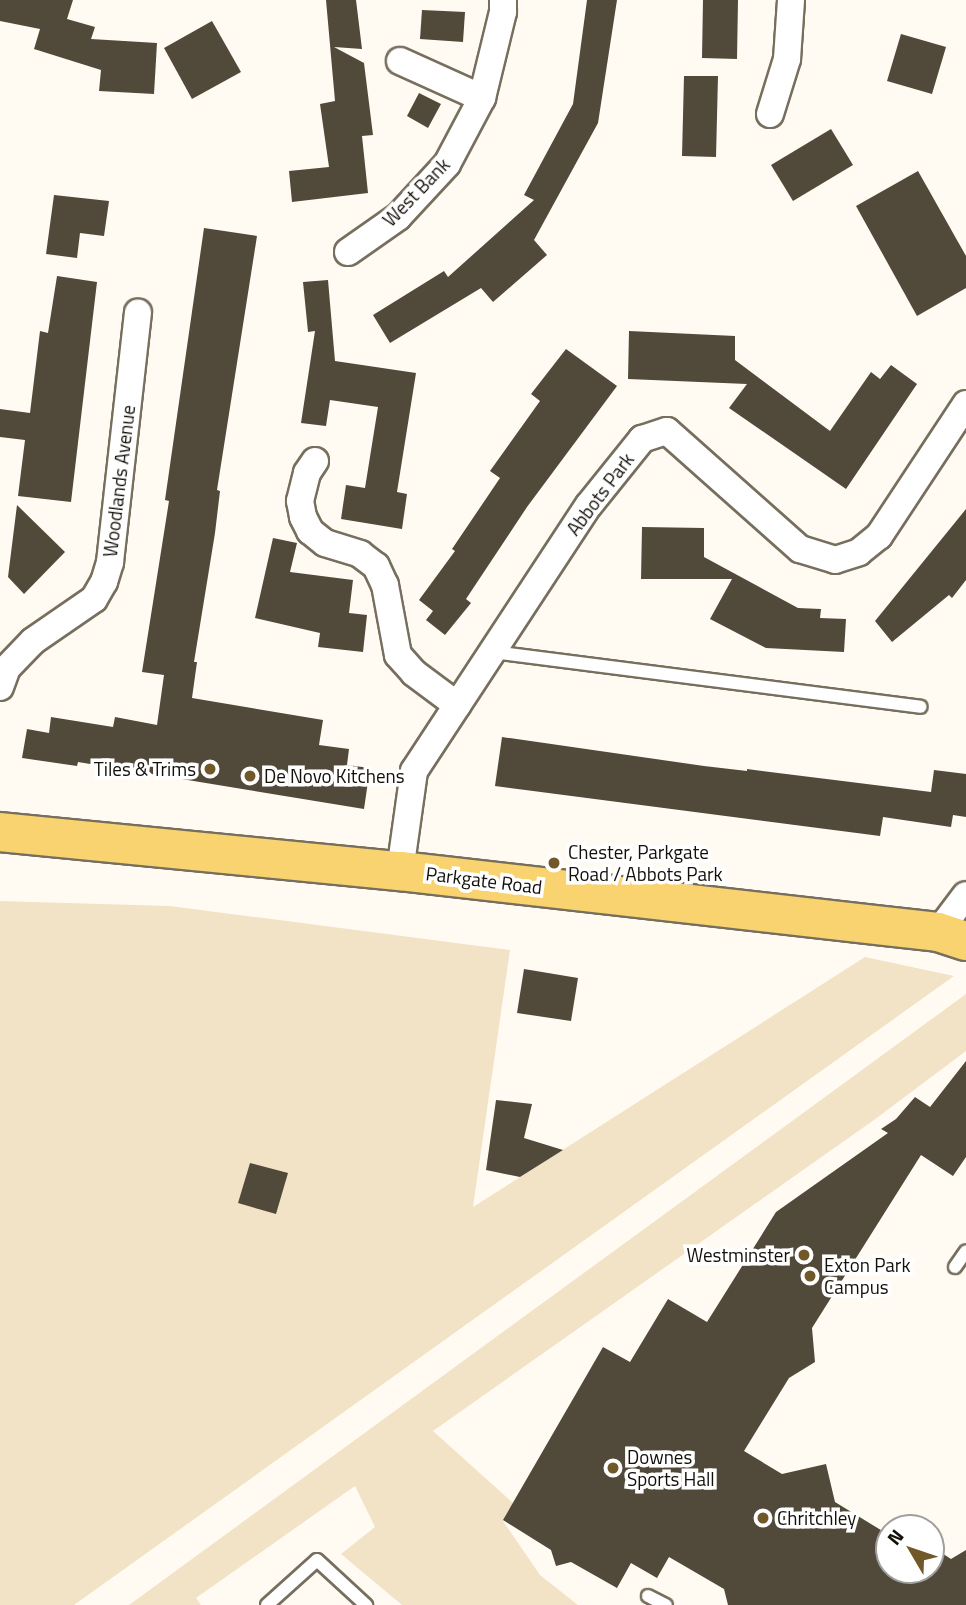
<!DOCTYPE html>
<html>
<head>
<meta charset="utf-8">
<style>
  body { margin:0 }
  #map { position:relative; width:966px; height:1605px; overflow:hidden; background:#fffbf3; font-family:"Titillium Web",sans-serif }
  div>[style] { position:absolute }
  .green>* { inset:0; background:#f3e3c6 }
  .building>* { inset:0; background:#51493a }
  .roads { filter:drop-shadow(2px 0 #776f5e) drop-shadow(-2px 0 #776f5e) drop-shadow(0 2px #776f5e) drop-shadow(0 -2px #776f5e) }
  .lane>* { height:12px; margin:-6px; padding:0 6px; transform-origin:6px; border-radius:6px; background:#fff }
  .street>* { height:26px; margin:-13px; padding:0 13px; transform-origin:13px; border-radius:13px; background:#fff }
  .primary>* { height:38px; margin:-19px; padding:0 19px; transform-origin:19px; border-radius:19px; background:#f9d370 }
  .dots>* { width:19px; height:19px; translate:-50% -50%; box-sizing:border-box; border:4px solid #fff; border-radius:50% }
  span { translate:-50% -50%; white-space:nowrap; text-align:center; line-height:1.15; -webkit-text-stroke:7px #fff; paint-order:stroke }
  .street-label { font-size:19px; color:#13100a }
  .poi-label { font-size:19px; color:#13100a }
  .right { translate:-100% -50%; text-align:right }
  .left { translate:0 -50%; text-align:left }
  .north { position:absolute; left:875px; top:1514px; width:70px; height:70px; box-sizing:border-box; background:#fff; border:2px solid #a19f9d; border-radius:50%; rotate:309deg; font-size:19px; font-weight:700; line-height:28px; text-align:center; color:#13100a }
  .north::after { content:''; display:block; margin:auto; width:24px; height:32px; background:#705829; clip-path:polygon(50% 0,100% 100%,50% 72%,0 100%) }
</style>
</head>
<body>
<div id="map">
  <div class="green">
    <i style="clip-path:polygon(0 901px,170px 906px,510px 950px,473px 1207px,865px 957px,954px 976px,74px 1605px,0 1605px)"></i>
    <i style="clip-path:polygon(966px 994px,966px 1051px,874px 1120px,433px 1431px,513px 1503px,503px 1521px,540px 1575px,578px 1605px,402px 1605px,341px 1554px,375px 1527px,355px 1486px,196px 1598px,201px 1605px,129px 1605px)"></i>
  </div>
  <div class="building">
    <i style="clip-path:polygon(0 0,73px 0,67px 19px,95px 27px,91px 39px,157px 43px,154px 94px,99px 91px,101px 70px,34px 49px,40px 29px,0 21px)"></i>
    <i style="clip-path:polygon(326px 0,356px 0,362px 49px,334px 47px,364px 63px,373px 135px,362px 136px,368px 193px,292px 202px,289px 171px,329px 167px,320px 104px,335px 101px)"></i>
    <i style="clip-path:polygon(587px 0,617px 0,598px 123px,534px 240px,547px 255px,493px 302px,481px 288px,390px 343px,373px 315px,444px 271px,448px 277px,534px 200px,524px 195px,573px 104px)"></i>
    <i style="clip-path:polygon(703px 0,738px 0,737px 59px,702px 58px)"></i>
    <i style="clip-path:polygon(422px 10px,465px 12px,463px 42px,420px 39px)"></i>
    <i style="clip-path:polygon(212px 21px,241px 72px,192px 99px,164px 48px)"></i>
    <i style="clip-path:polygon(901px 34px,946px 47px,932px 94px,887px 81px)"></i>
    <i style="clip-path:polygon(684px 76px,718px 76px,716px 157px,682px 156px)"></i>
    <i style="clip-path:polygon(419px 93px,441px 104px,428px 128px,407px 116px)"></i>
    <i style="clip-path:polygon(831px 129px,853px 165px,793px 201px,771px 165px)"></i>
    <i style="clip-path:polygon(918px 171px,966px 256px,966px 288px,917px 316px,856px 206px)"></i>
    <i style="clip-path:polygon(54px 195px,109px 201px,104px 236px,80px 233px,77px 258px,46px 254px)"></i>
    <i style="clip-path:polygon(204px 228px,257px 236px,217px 490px,220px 491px,215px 533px,194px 662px,197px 662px,192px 698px,323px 720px,319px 745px,349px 749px,347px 765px,370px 768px,364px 809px,78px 762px,77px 766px,22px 758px,27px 729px,49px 733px,51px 717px,113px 727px,115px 717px,157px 725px,164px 675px,142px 672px,169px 501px,165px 500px)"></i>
    <i style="clip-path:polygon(57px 276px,97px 282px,71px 502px,18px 496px,25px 440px,0 437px,0 409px,30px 413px,40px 331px,48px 333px)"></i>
    <i style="clip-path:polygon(328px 280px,335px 361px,416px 373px,397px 492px,407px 494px,402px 529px,341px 519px,346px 485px,365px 488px,378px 407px,330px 400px,326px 426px,301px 423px,315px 331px,308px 332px,303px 282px)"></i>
    <i style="clip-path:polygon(629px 331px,735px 336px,735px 360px,830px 431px,871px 372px,880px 379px,891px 365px,917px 384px,846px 489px,729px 408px,747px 384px,628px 379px)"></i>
    <i style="clip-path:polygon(566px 349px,617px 386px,527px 507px,466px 599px,471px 603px,445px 635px,426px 620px,433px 611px,419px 600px,455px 551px,452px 549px,500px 478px,490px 471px,540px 401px,531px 394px)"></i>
    <i style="clip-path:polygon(17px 505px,65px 552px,24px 594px,8px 577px)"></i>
    <i style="clip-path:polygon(966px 509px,966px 580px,952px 598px,949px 595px,892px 642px,875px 621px)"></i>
    <i style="clip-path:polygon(642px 527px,704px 528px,704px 557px,798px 608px,821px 609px,820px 618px,846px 619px,844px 652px,766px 648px,710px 619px,732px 579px,641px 579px)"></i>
    <i style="clip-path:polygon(273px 538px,297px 543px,290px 572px,353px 580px,349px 613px,367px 615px,363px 652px,318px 647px,320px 633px,255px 618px)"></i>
    <i style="clip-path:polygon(502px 737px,704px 766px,747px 771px,747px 769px,931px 792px,934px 770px,966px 774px,966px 817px,953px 815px,951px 827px,883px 817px,880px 836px,495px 786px)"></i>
    <i style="clip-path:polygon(524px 969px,578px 978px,571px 1021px,517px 1013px)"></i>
    <i style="clip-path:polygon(966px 1061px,966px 1157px,953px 1176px,921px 1155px,812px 1328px,815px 1362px,789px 1378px,744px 1451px,782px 1474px,826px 1464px,835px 1502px,889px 1535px,889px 1570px,931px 1570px,931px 1546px,951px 1559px,966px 1550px,966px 1605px,728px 1605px,724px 1589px,669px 1557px,657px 1578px,631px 1563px,617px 1588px,571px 1562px,556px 1566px,551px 1550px,503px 1520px,603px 1347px,630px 1362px,668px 1299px,707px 1322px,776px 1212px,888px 1133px,881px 1129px,896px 1119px,915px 1097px,930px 1107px)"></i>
    <i style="clip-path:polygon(496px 1100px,532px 1104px,524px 1138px,563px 1150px,520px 1177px,486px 1170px)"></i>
    <i style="clip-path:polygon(250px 1163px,288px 1173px,276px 1214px,238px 1203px)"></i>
  </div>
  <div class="roads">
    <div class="lane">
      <i style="left:493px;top:652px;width:431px;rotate:7.3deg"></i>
      <i style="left:955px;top:1267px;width:19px;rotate:-55deg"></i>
      <i style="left:648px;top:1596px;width:20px;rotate:27deg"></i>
      <i style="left:267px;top:1605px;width:67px;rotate:-42deg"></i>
      <i style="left:317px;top:1560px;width:67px;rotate:42.6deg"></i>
    </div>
    <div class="street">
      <i style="left:400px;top:61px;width:90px;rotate:24.3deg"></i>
      <i style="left:770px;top:114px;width:58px;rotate:-72.8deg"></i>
      <i style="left:787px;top:59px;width:59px;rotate:-86.1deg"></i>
      <i style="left:348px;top:252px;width:61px;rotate:-35deg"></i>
      <i style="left:398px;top:217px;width:72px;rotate:-47.2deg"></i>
      <i style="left:447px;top:164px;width:75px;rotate:-62.1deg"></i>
      <i style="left:482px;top:98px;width:89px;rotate:-76.3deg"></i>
      <i style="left:503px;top:12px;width:12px;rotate:-90deg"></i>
      <i style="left:315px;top:461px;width:14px;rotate:124deg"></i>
      <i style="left:307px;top:473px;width:29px;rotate:104deg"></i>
      <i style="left:300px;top:501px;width:16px;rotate:79deg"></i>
      <i style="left:303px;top:517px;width:16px;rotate:63deg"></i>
      <i style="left:310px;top:531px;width:19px;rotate:39deg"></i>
      <i style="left:325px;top:543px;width:37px;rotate:17deg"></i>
      <i style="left:360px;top:554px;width:20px;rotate:37deg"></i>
      <i style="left:376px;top:566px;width:21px;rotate:65deg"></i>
      <i style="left:385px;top:585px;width:71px;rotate:79.5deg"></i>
      <i style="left:398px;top:655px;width:24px;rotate:48deg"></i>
      <i style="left:414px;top:673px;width:54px;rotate:36.7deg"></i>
      <i style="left:0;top:687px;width:20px;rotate:-70deg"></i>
      <i style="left:7px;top:668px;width:37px;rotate:-46deg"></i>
      <i style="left:33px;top:641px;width:74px;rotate:-34.5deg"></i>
      <i style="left:94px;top:599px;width:20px;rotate:-60deg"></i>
      <i style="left:104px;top:582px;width:21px;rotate:-73deg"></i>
      <i style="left:110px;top:562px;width:251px;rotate:-83.6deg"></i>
      <i style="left:400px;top:871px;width:101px;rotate:-82deg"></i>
      <i style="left:414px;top:771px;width:318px;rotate:-56.7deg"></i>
      <i style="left:589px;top:505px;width:85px;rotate:-51.2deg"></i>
      <i style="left:642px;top:439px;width:26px;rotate:-18deg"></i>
      <i style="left:667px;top:431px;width:178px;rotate:41.6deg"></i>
      <i style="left:800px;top:549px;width:37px;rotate:17deg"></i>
      <i style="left:835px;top:560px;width:25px;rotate:-18deg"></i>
      <i style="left:859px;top:552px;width:26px;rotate:-39deg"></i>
      <i style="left:879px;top:536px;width:158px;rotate:-56.6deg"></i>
      <i style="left:938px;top:932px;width:46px;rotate:-52.9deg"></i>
    </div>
    <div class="primary">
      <i style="left:0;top:832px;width:402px;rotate:5.6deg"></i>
      <i style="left:400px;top:871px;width:541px;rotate:6.47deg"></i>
      <i style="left:938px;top:932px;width:29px;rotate:18deg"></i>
    </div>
  </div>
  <div class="dots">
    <i style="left:210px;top:769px;background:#705829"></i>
    <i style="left:250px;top:776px;background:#705829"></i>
    <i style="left:554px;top:863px;background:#705829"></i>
    <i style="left:804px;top:1255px;background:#705829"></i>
    <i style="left:810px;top:1276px;background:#705829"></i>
    <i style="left:613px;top:1468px;background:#705829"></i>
    <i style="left:763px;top:1518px;background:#705829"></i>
  </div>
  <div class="street-label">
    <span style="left:416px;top:192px;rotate:-46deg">West Bank</span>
    <span style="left:119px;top:481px;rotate:-83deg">Woodlands Avenue</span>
    <span style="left:600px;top:494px;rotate:-53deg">Abbots Park</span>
    <span style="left:484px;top:880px;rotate:7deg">Parkgate Road</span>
  </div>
  <div class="poi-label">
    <span class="right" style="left:196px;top:769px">Tiles &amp; Trims</span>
    <span class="left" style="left:264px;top:776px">De Novo Kitchens</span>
    <span class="left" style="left:568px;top:863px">Chester, Parkgate<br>Road / Abbots Park</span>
    <span class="right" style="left:790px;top:1255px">Westminster</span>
    <span class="left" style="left:824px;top:1276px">Exton Park<br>Campus</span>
    <span class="left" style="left:627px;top:1468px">Downes<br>Sports Hall</span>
    <span class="left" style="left:777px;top:1518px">Chritchley</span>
  </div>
  <div class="north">N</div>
</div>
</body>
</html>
